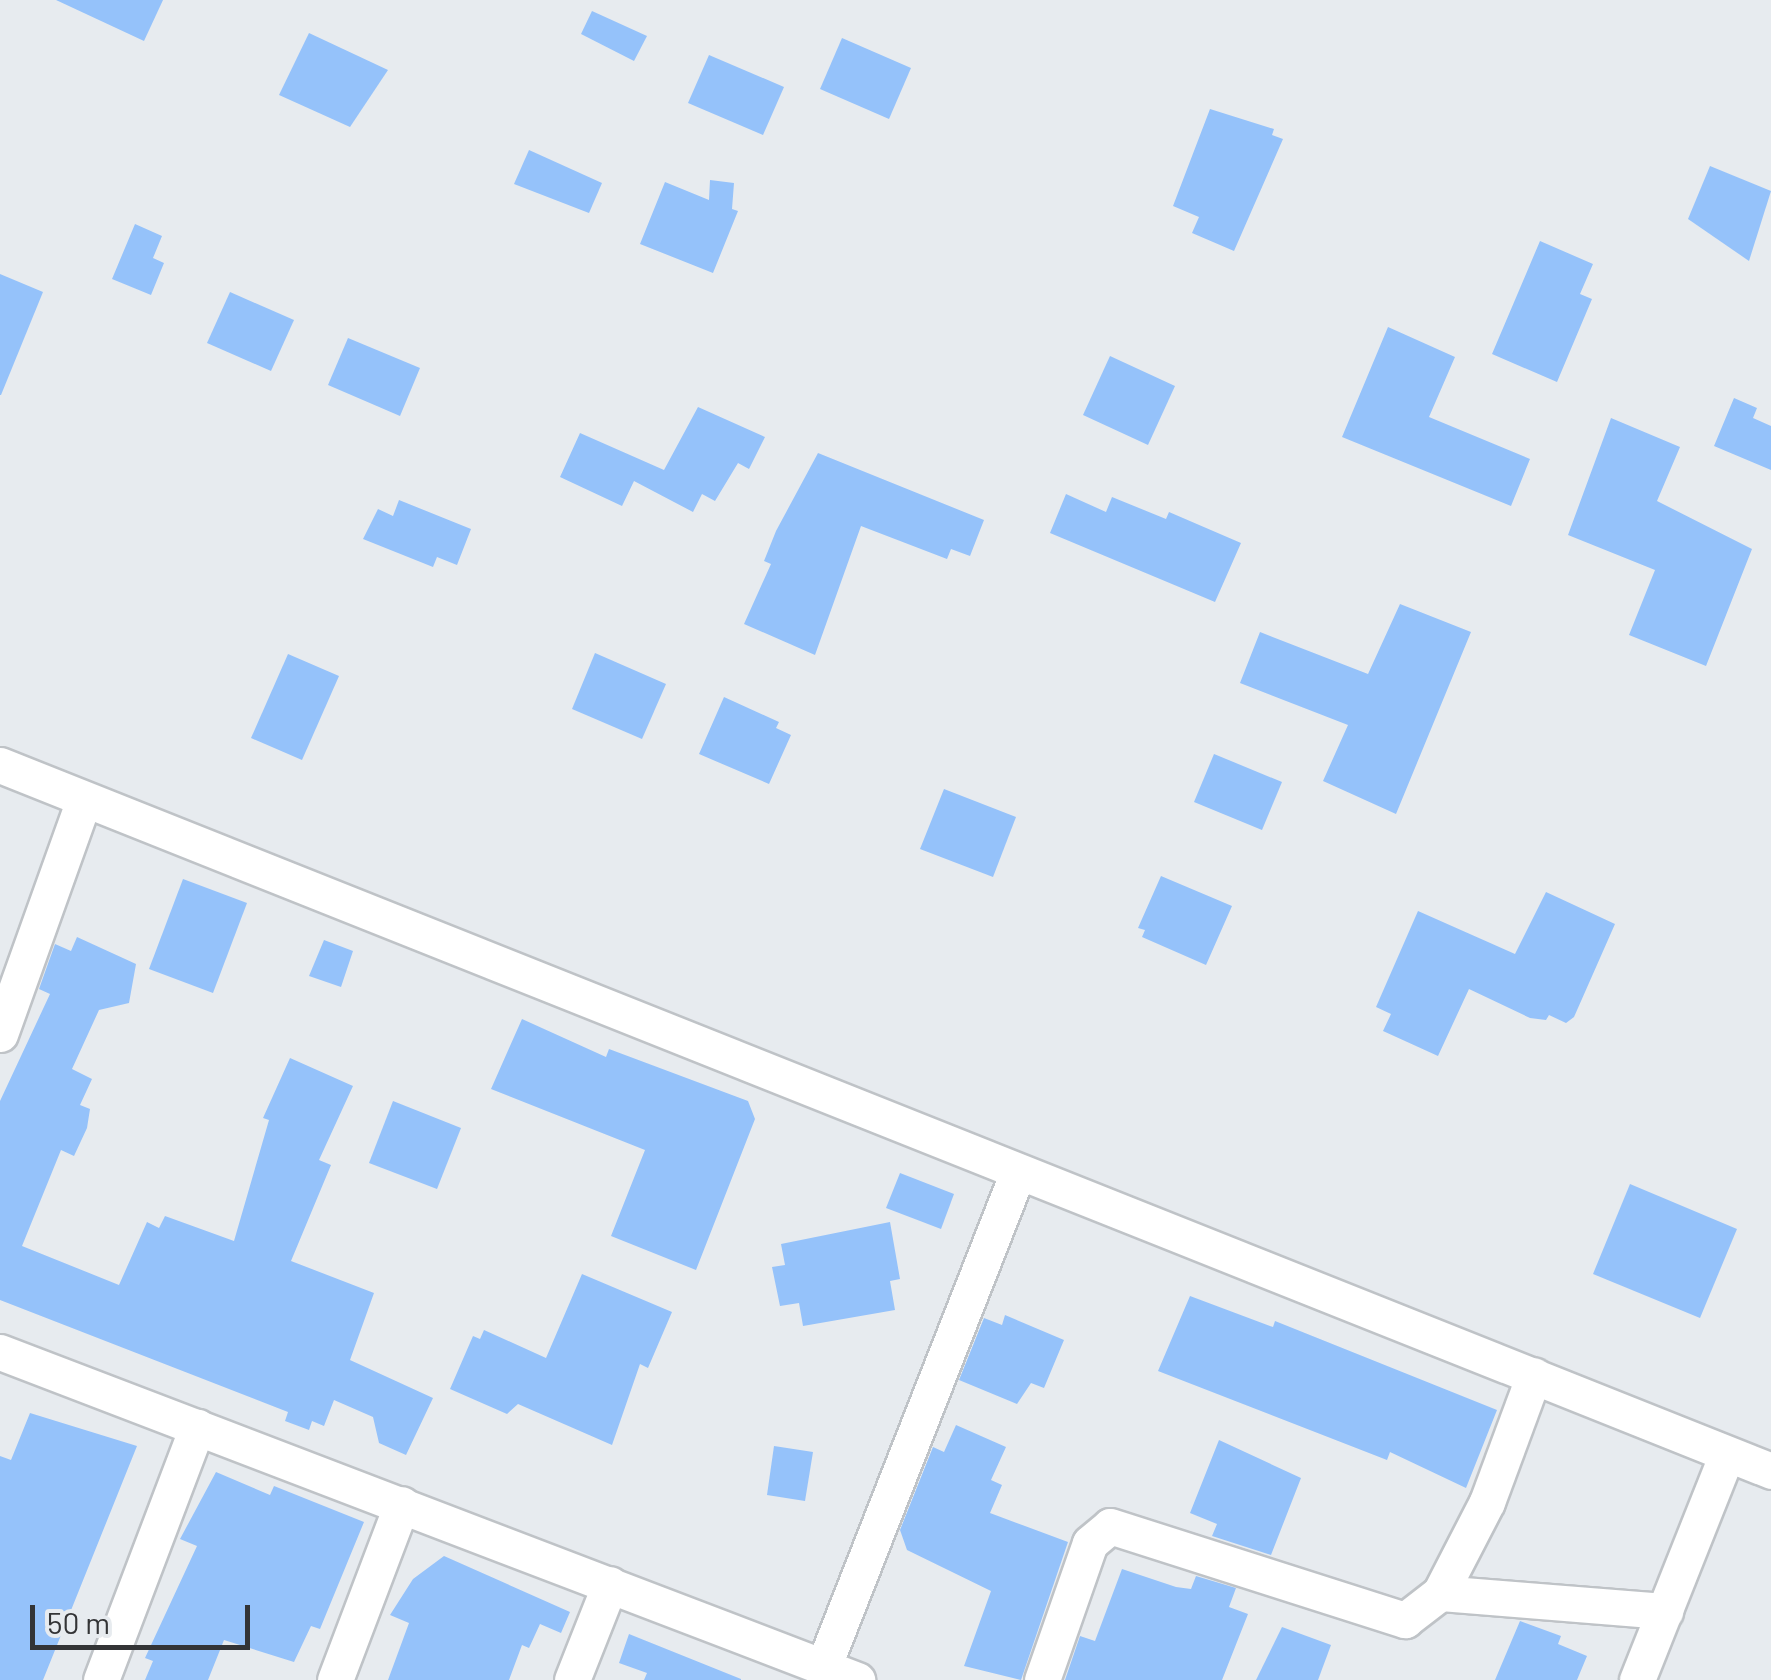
<!DOCTYPE html>
<html>
<head>
<meta charset="utf-8">
<style>
  body { margin:0 }
  #map { position:relative; width:1771px; height:1680px; overflow:hidden; background:#e7ebef; font-family:Barlow,sans-serif }
  div>[style] { position:absolute }
  .building>* { inset:0; background:#95c2fa }
  .roads { filter:drop-shadow(2px 0 #bfc3c7) drop-shadow(-2px 0 #bfc3c7) drop-shadow(0 2px #bfc3c7) drop-shadow(0 -2px #bfc3c7) }
  .minor>* { height:35px; margin:-17.5px; padding:0 17.5px; transform-origin:17.5px; border-radius:17.5px; background:#fff }
  span { translate:-50% -50%; white-space:nowrap; text-align:center; line-height:1.15; -webkit-text-stroke:8px #e7ebef; paint-order:stroke }
  .scale { position:absolute; left:30px; top:1605px; width:220px; height:45px; box-sizing:border-box; border:5px solid #333436; border-top:0; padding-left:12px; font-size:30px; line-height:35px; white-space:nowrap; color:#333436; -webkit-text-stroke:8px #e7ebef; paint-order:stroke }
</style>
</head>
<body>
<div id="map">
  <div class="building">
    <i style="clip-path:polygon(56px 0,163px 0,144px 41px)"></i>
    <i style="clip-path:polygon(592px 11px,647px 36px,634px 61px,581px 34px)"></i>
    <i style="clip-path:polygon(309px 33px,388px 70px,350px 127px,279px 95px)"></i>
    <i style="clip-path:polygon(842px 38px,911px 68px,889px 119px,820px 89px)"></i>
    <i style="clip-path:polygon(709px 55px,784px 87px,763px 135px,688px 103px)"></i>
    <i style="clip-path:polygon(1210px 109px,1274px 129px,1272px 135px,1283px 139px,1234px 251px,1192px 233px,1199px 217px,1173px 206px)"></i>
    <i style="clip-path:polygon(529px 150px,602px 183px,589px 213px,514px 184px)"></i>
    <i style="clip-path:polygon(1710px 166px,1771px 191px,1749px 261px,1688px 219px)"></i>
    <i style="clip-path:polygon(710px 180px,734px 183px,732px 209px,738px 211px,713px 273px,640px 244px,665px 182px,709px 200px)"></i>
    <i style="clip-path:polygon(135px 224px,162px 236px,153px 258px,164px 263px,151px 295px,112px 279px)"></i>
    <i style="clip-path:polygon(1540px 241px,1593px 264px,1580px 294px,1592px 299px,1557px 382px,1492px 354px)"></i>
    <i style="clip-path:polygon(0 274px,43px 292px,1px 395px,0 395px)"></i>
    <i style="clip-path:polygon(230px 292px,294px 320px,271px 371px,207px 343px)"></i>
    <i style="clip-path:polygon(1388px 327px,1455px 357px,1429px 417px,1530px 459px,1511px 506px,1342px 437px)"></i>
    <i style="clip-path:polygon(348px 338px,420px 368px,400px 416px,328px 385px)"></i>
    <i style="clip-path:polygon(1110px 356px,1175px 386px,1148px 445px,1083px 415px)"></i>
    <i style="clip-path:polygon(1734px 398px,1757px 408px,1753px 418px,1771px 426px,1771px 470px,1714px 446px)"></i>
    <i style="clip-path:polygon(698px 407px,765px 437px,749px 469px,738px 463px,715px 501px,702px 494px,693px 512px,634px 481px,622px 506px,560px 477px,580px 433px,664px 470px)"></i>
    <i style="clip-path:polygon(1611px 418px,1680px 447px,1657px 501px,1752px 549px,1706px 666px,1629px 635px,1655px 570px,1568px 535px)"></i>
    <i style="clip-path:polygon(818px 453px,984px 520px,970px 556px,951px 549px,947px 559px,861px 526px,815px 655px,744px 624px,771px 564px,764px 561px,776px 531px)"></i>
    <i style="clip-path:polygon(1066px 494px,1106px 512px,1112px 497px,1166px 519px,1169px 512px,1241px 543px,1215px 602px,1050px 533px)"></i>
    <i style="clip-path:polygon(399px 500px,471px 529px,457px 565px,437px 557px,433px 567px,363px 539px,378px 509px,393px 516px)"></i>
    <i style="clip-path:polygon(1400px 604px,1471px 632px,1396px 814px,1323px 781px,1348px 725px,1240px 683px,1260px 632px,1368px 674px)"></i>
    <i style="clip-path:polygon(595px 653px,666px 684px,642px 739px,572px 709px)"></i>
    <i style="clip-path:polygon(288px 654px,339px 676px,302px 760px,251px 738px)"></i>
    <i style="clip-path:polygon(724px 697px,779px 722px,776px 728px,791px 735px,769px 784px,699px 754px)"></i>
    <i style="clip-path:polygon(1214px 754px,1282px 782px,1262px 830px,1194px 802px)"></i>
    <i style="clip-path:polygon(944px 789px,1016px 817px,993px 877px,920px 849px)"></i>
    <i style="clip-path:polygon(1161px 876px,1232px 906px,1206px 965px,1142px 937px,1145px 930px,1138px 928px)"></i>
    <i style="clip-path:polygon(183px 879px,247px 903px,213px 993px,149px 969px)"></i>
    <i style="clip-path:polygon(1546px 892px,1615px 924px,1574px 1017px,1566px 1023px,1549px 1015px,1546px 1020px,1530px 1018px,1469px 989px,1438px 1056px,1383px 1031px,1391px 1014px,1376px 1007px,1418px 911px,1515px 954px)"></i>
    <i style="clip-path:polygon(77px 937px,136px 964px,129px 1003px,99px 1010px,72px 1069px,92px 1079px,80px 1105px,90px 1109px,87px 1128px,74px 1156px,61px 1150px,22px 1246px,119px 1285px,147px 1222px,159px 1228px,165px 1216px,234px 1241px,269px 1120px,263px 1118px,290px 1058px,353px 1086px,319px 1160px,331px 1165px,291px 1261px,374px 1293px,350px 1360px,433px 1398px,406px 1455px,379px 1443px,373px 1417px,334px 1400px,324px 1426px,312px 1421px,309px 1430px,285px 1421px,288px 1412px,0 1300px,0 1101px,50px 994px,39px 989px,55px 944px,71px 951px)"></i>
    <i style="clip-path:polygon(324px 940px,353px 951px,341px 987px,309px 976px)"></i>
    <i style="clip-path:polygon(522px 1019px,606px 1057px,609px 1049px,748px 1101px,755px 1119px,696px 1270px,611px 1236px,645px 1150px,491px 1089px)"></i>
    <i style="clip-path:polygon(393px 1101px,461px 1128px,437px 1189px,369px 1163px)"></i>
    <i style="clip-path:polygon(900px 1173px,954px 1194px,941px 1229px,886px 1208px)"></i>
    <i style="clip-path:polygon(1630px 1184px,1737px 1229px,1700px 1318px,1593px 1274px)"></i>
    <i style="clip-path:polygon(890px 1222px,900px 1279px,890px 1281px,895px 1310px,803px 1326px,799px 1303px,780px 1306px,772px 1267px,785px 1265px,781px 1244px)"></i>
    <i style="clip-path:polygon(582px 1274px,672px 1312px,648px 1368px,640px 1364px,612px 1445px,518px 1404px,507px 1414px,450px 1389px,473px 1336px,480px 1339px,484px 1330px,546px 1358px)"></i>
    <i style="clip-path:polygon(1190px 1296px,1273px 1327px,1275px 1321px,1497px 1410px,1466px 1488px,1390px 1452px,1387px 1460px,1158px 1371px)"></i>
    <i style="clip-path:polygon(1005px 1315px,1064px 1340px,1044px 1388px,1031px 1383px,1017px 1404px,959px 1380px,984px 1318px,1002px 1325px)"></i>
    <i style="clip-path:polygon(30px 1413px,137px 1446px,43px 1680px,0 1680px,0 1456px,11px 1460px)"></i>
    <i style="clip-path:polygon(956px 1425px,1006px 1447px,991px 1480px,1002px 1485px,990px 1513px,1068px 1542px,1021px 1680px,964px 1666px,991px 1591px,907px 1550px,900px 1530px,933px 1447px,944px 1452px)"></i>
    <i style="clip-path:polygon(1219px 1440px,1301px 1478px,1271px 1555px,1212px 1536px,1217px 1524px,1190px 1513px)"></i>
    <i style="clip-path:polygon(774px 1446px,813px 1452px,805px 1501px,767px 1495px)"></i>
    <i style="clip-path:polygon(216px 1472px,270px 1495px,274px 1486px,364px 1522px,320px 1629px,311px 1626px,294px 1662px,224px 1640px,208px 1680px,145px 1680px,153px 1661px,145px 1658px,197px 1546px,180px 1539px)"></i>
    <i style="clip-path:polygon(444px 1556px,570px 1612px,561px 1633px,540px 1624px,529px 1648px,522px 1645px,509px 1680px,388px 1680px,409px 1623px,390px 1615px,413px 1579px)"></i>
    <i style="clip-path:polygon(1122px 1569px,1176px 1587px,1191px 1589px,1196px 1576px,1236px 1588px,1229px 1607px,1248px 1614px,1222px 1680px,1065px 1680px,1080px 1636px,1095px 1641px)"></i>
    <i style="clip-path:polygon(1520px 1621px,1561px 1636px,1558px 1644px,1587px 1656px,1577px 1680px,1495px 1680px)"></i>
    <i style="clip-path:polygon(1282px 1627px,1331px 1645px,1318px 1680px,1256px 1680px)"></i>
    <i style="clip-path:polygon(629px 1634px,741px 1679px,741px 1680px,644px 1680px,647px 1673px,619px 1663px)"></i>
  </div>
  <div class="roads">
    <div class="minor">
      <i style="left:0;top:765px;width:1907px;rotate:21.73deg"></i>
      <i style="left:0;top:1034px;width:249px;rotate:-70.3deg"></i>
      <i style="left:0;top:1352px;width:918px;rotate:20.94deg"></i>
      <i style="left:1440px;top:1593px;width:226px;rotate:4.6deg"></i>
      <i style="left:824px;top:1665px;width:530px;rotate:-68.52deg"></i>
      <i style="left:101px;top:1680px;width:271px;rotate:-69.2deg"></i>
      <i style="left:335px;top:1680px;width:188px;rotate:-69.2deg"></i>
      <i style="left:572px;top:1680px;width:103px;rotate:-68.4deg"></i>
      <i style="left:1042px;top:1680px;width:145px;rotate:-70.7deg"></i>
      <i style="left:1090px;top:1543px;width:26px;rotate:-40deg"></i>
      <i style="left:1110px;top:1526px;width:310px;rotate:17.7deg"></i>
      <i style="left:1405px;top:1620px;width:44px;rotate:-37.6deg"></i>
      <i style="left:1440px;top:1593px;width:102px;rotate:-62.7deg"></i>
      <i style="left:1487px;top:1502px;width:135px;rotate:-69.7deg"></i>
      <i style="left:1637px;top:1680px;width:243px;rotate:-68.3deg"></i>
    </div>
  </div>
  <div class="scale">50 m</div>
</div>
</body>
</html>
